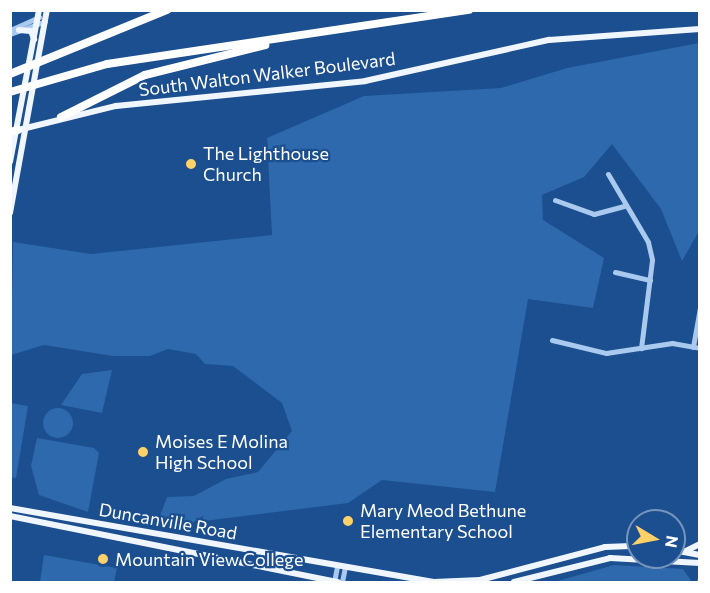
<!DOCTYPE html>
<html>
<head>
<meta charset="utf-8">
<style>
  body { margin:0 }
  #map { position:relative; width:710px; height:593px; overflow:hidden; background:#1b4f8f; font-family:Commissioner,sans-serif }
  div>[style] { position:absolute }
  .green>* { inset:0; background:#2e69ad }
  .round { border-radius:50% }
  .minor>* { height:5px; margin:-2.5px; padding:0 2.5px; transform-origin:2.5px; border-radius:2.5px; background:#a9c9ee }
  .major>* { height:6px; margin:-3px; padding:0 3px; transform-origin:3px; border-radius:3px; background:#f0f6ff }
  .highway>* { height:8px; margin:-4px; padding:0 4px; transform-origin:4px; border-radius:4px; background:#fff }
  .dots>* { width:16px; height:16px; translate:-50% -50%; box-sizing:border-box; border:3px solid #1b4f8f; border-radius:50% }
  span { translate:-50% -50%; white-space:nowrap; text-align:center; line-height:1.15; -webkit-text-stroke:4.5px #1b4f8f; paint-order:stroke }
  .street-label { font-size:18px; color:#fff }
  .poi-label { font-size:18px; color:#fff }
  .left { translate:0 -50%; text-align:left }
  .frame { position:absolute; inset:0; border:12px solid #fff; pointer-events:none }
  .north { position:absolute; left:626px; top:509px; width:60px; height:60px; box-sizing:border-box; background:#1b4f8f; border:2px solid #7695bc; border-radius:50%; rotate:100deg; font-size:16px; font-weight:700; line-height:24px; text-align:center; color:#fff }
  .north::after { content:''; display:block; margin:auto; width:21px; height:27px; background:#ffd166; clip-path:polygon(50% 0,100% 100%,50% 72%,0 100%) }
</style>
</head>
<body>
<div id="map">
  <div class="green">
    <i style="clip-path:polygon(699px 43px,699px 231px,682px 261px,661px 209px,612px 144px,584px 177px,542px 195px,543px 220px,604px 258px,593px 308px,528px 299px,495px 492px,382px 480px,348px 503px,156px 527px,167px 497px,194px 496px,226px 479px,258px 472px,292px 431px,282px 403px,233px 366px,205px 364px,196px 354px,168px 349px,150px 356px,113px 356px,44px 345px,11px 355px,13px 242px,91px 254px,272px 235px,267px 138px,364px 96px,501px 88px,567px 68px)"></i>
    <i style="clip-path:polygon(112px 370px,102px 413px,61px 405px,82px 374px)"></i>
    <i style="clip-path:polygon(11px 403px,28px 406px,16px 478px,11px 477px)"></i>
    <i class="round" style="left:43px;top:408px;width:30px;height:30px"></i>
    <i style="clip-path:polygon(37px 438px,94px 448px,99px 453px,88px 512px,39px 495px,31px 466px)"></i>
    <i style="clip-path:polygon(44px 555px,117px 568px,114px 582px,40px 582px)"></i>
    <i style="clip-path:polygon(614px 565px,683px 569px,692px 582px,554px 582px)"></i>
  </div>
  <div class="minor">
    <i style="left:10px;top:30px;width:32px;rotate:-24deg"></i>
    <i style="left:10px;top:34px;width:37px;rotate:-20deg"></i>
    <i style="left:608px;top:174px;width:79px;rotate:59.5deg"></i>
    <i style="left:648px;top:242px;width:18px;rotate:77deg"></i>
    <i style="left:652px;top:260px;width:89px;rotate:97.1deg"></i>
    <i style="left:555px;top:200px;width:41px;rotate:19.7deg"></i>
    <i style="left:594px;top:214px;width:31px;rotate:-15deg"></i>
    <i style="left:615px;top:272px;width:36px;rotate:13deg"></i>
    <i style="left:552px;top:340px;width:56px;rotate:13.5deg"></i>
    <i style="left:606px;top:353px;width:67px;rotate:-8.6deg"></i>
    <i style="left:672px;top:343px;width:28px;rotate:10deg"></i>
    <i style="left:693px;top:347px;width:39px;rotate:-80deg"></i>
    <i style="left:334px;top:582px;width:16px;rotate:-79deg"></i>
    <i style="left:342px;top:582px;width:15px;rotate:-79deg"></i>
    <i style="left:699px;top:582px;width:3px;rotate:-72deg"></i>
  </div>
  <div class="major">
    <i style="left:19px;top:30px;width:12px;rotate:5deg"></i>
    <i style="left:31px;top:31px;width:9px;rotate:69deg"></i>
    <i style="left:18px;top:130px;width:101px;rotate:-13.8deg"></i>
    <i style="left:116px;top:106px;width:250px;rotate:-5.7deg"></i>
    <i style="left:365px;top:81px;width:189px;rotate:-12.6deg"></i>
    <i style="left:549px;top:40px;width:151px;rotate:-4.2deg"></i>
    <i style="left:10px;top:162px;width:155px;rotate:-79.2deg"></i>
    <i style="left:10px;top:213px;width:206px;rotate:-79.7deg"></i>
    <i style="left:10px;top:508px;width:430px;rotate:9.9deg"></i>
    <i style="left:434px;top:582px;width:46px;rotate:-2.5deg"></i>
    <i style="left:480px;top:580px;width:129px;rotate:-14.8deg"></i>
    <i style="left:605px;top:547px;width:33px;rotate:-2deg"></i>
    <i style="left:10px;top:516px;width:335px;rotate:11.4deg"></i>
    <i style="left:674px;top:550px;width:26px;rotate:11deg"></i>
    <i style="left:684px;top:552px;width:18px;rotate:-27deg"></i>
    <i style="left:514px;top:582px;width:99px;rotate:-14deg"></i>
    <i style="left:610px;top:558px;width:90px;rotate:3.2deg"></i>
  </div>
  <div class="highway">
    <i style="left:10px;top:74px;width:170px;rotate:-22.2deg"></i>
    <i style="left:10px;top:92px;width:101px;rotate:-16.1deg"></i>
    <i style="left:107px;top:64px;width:366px;rotate:-8.5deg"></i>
    <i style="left:61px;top:117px;width:94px;rotate:-26.6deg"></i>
    <i style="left:145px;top:75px;width:124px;rotate:-14deg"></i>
    <i style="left:10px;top:132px;width:8px;rotate:-14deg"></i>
  </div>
  <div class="dots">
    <i style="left:191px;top:164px;background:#ffd166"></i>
    <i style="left:143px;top:452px;background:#ffd166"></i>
    <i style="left:348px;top:521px;background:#ffd166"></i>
    <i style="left:103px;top:559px;background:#ffd166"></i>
  </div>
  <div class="street-label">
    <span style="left:267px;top:74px;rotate:-7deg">South Walton Walker Boulevard</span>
    <span style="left:168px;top:521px;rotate:10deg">Duncanville Road</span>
  </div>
  <div class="poi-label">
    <span class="left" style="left:203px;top:164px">The Lighthouse<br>Church</span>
    <span class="left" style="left:155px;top:452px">Moises E Molina<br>High School</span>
    <span class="left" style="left:360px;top:521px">Mary Meod Bethune<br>Elementary School</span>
    <span class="left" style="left:115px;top:559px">Mountain View College</span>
  </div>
  <div class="frame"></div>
  <div class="north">N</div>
</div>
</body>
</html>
